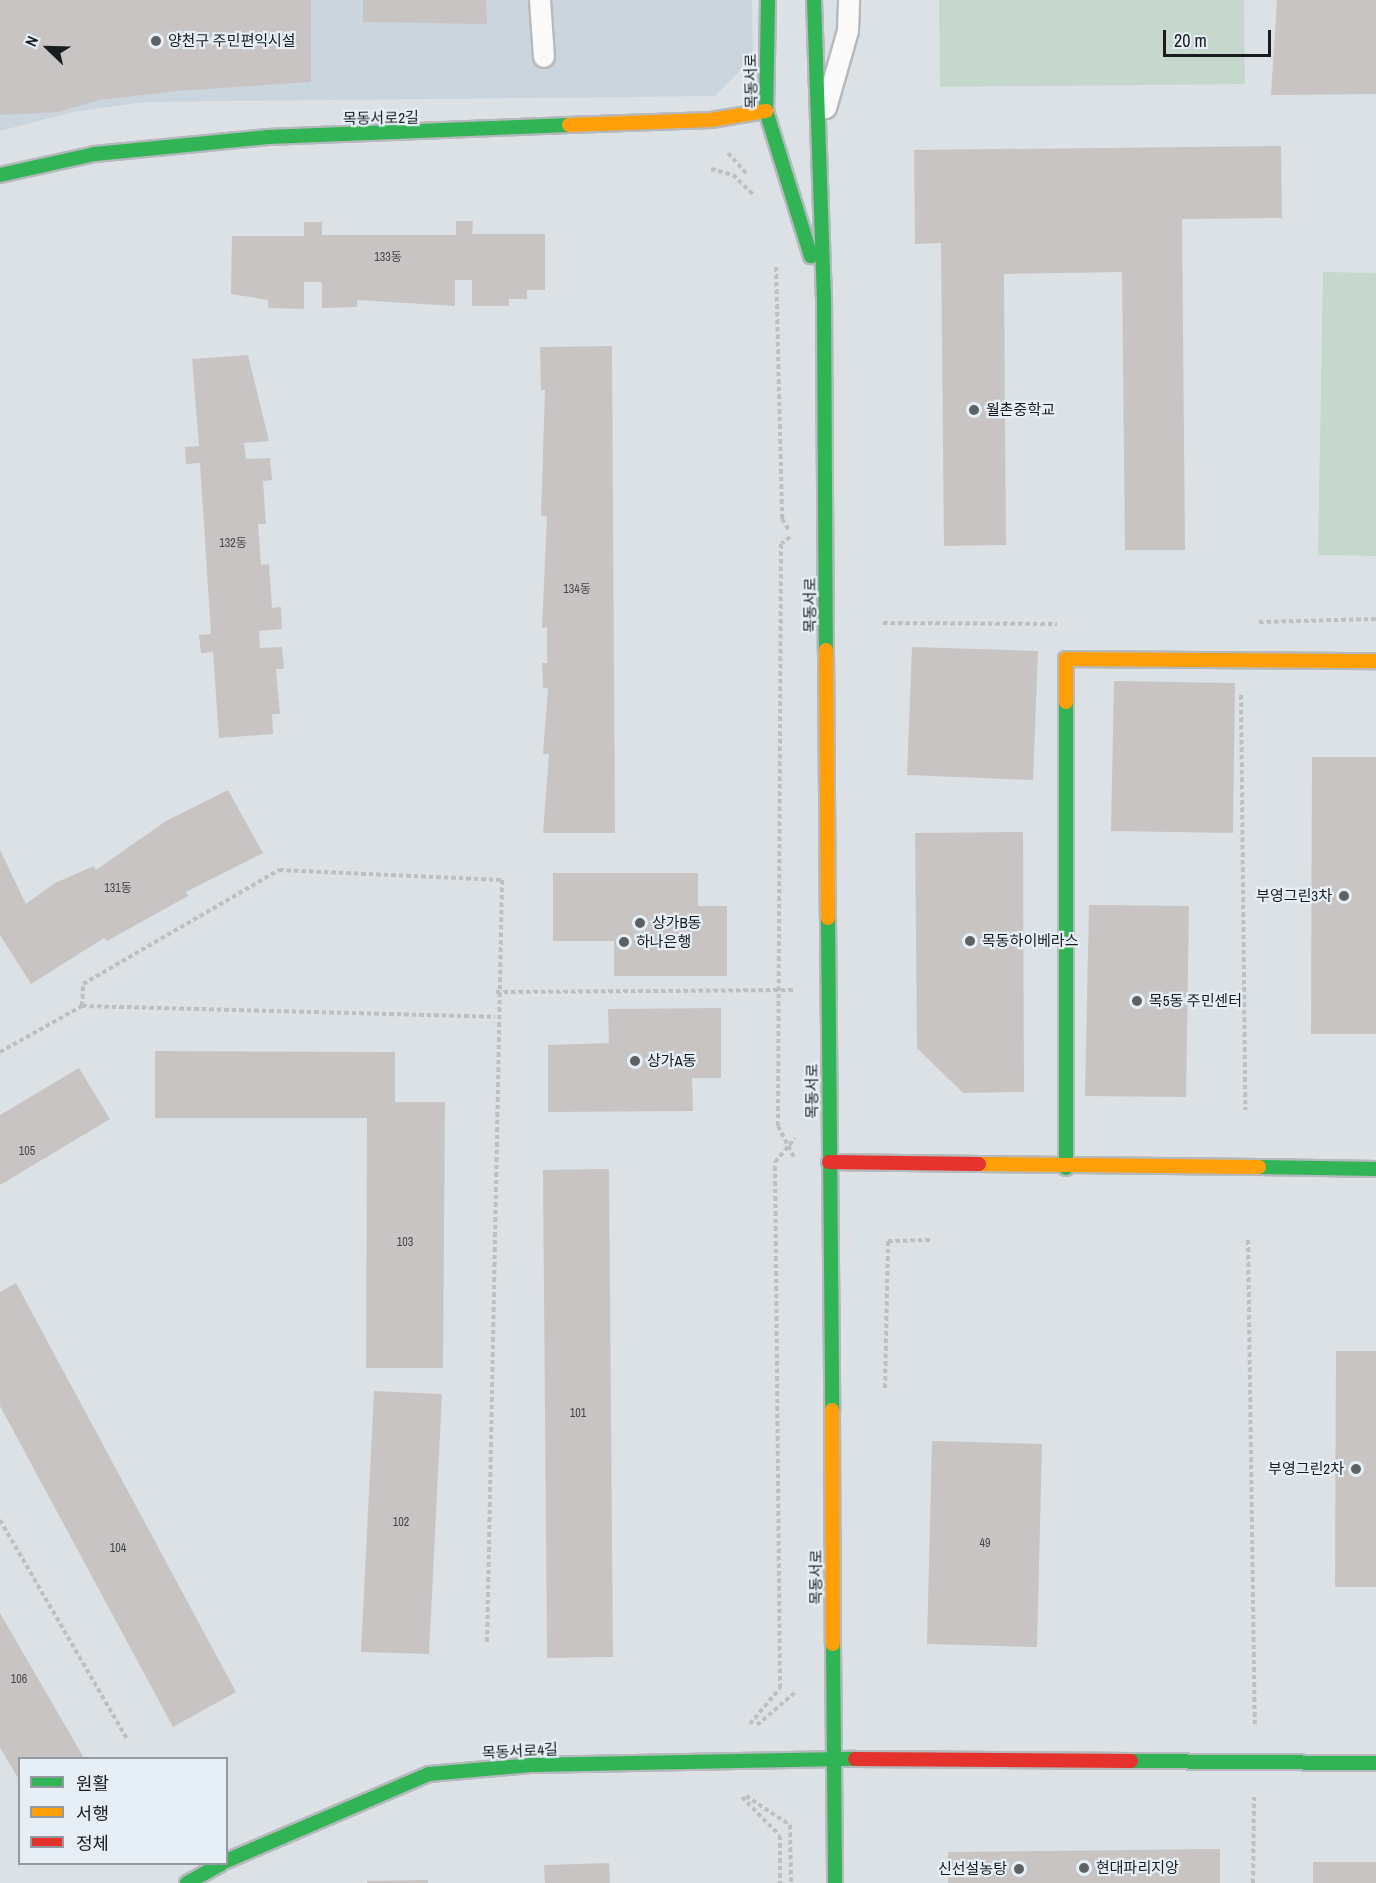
<!DOCTYPE html>
<html>
<head>
<meta charset="utf-8">
<style>
  body { margin:0 }
  #map { position:relative; width:1376px; height:1883px; overflow:hidden; background:#dce1e5; font-family:"Archivo Narrow","Noto Sans KR",sans-serif }
  div>[style] { position:absolute }
  .built>* { inset:0; background:#cbd5de }
  .green>* { inset:0; background:#c6d7ce }
  .building>* { inset:0; background:#c8c4c4 }
  .path>* { height:4px; margin-top:-2px; transform-origin:0; background:repeating-linear-gradient(90deg,#bebfc1 0 4.5px,transparent 0 7.5px) }
  .roads { filter:drop-shadow(2px 0 #b6b9bc) drop-shadow(-2px 0 #b6b9bc) drop-shadow(0 2px #b6b9bc) drop-shadow(0 -2px #b6b9bc) }
  .lane>* { height:20px; margin:-10px; padding:0 10px; transform-origin:10px; border-radius:10px; background:#fafafb }
  .fast>* { height:14px; margin:-7px; padding:0 7px; transform-origin:7px; border-radius:7px; background:#30b455 }
  .slow>* { height:14px; margin:-7px; padding:0 7px; transform-origin:7px; border-radius:7px; background:#ff9f0a }
  .jam>* { height:14px; margin:-7px; padding:0 7px; transform-origin:7px; border-radius:7px; background:#e5322d }
  .dots>* { width:16px; height:16px; translate:-50% -50%; box-sizing:border-box; border:3px solid #e6eff6; border-radius:50% }
  span { translate:-50% -50%; white-space:nowrap; text-align:center; line-height:1.15; -webkit-text-stroke:4.5px #e6eff6; paint-order:stroke }
  .number-label { font-size:12px; color:#454648 }
  .number-label span { -webkit-text-stroke-width:0 }
  .poi-label { font-size:15px; color:#191c1f }
  .left { translate:0 -50%; text-align:left }
  .right { translate:-100% -50%; text-align:right }
  .street-label { font-size:15px; color:#191c1f }
  .legend { position:absolute; left:18px; top:1757px; width:210px; height:108px; box-sizing:border-box; background:#e6eff6; border:2px solid #949ba0; margin:0; padding:8px 10px; list-style:none; font-size:18px; color:#191c1f }
  .legend li { display:flex; align-items:center; gap:12px; height:30px }
  .legend b { width:30px; border:2px solid #949ba0 }
  .north { position:absolute; left:18px; top:18px; width:60px; height:60px; -webkit-text-stroke:4px #e6eff6; paint-order:stroke; rotate:293deg; font-size:16px; font-weight:700; line-height:24px; text-align:center; color:#191c1f }
  .north::after { content:''; display:block; margin:auto; width:21px; height:27px; background:#191c1f; clip-path:polygon(50% 0,100% 100%,50% 72%,0 100%) }
  .scale { position:absolute; left:1163px; top:30px; width:108px; height:27px; box-sizing:border-box; border:3px solid #191c1f; border-top:0; padding-left:8px; font-size:18px; line-height:21px; white-space:nowrap; color:#191c1f; -webkit-text-stroke:4px #e6eff6; paint-order:stroke }
</style>
</head>
<body>
<div id="map">
  <div class="built">
    <i style="clip-path:polygon(0 0,752px 0,753px 58px,715px 96px,145px 102px,73px 112px,0 131px)"></i>
  </div>
  <div class="green">
    <i style="clip-path:polygon(939px 0,1244px 0,1245px 84px,940px 87px)"></i>
    <i style="clip-path:polygon(1323px 272px,1376px 273px,1376px 556px,1318px 555px)"></i>
  </div>
  <div class="building">
    <i style="clip-path:polygon(0 0,311px 0,311px 82px,177px 91px,99px 100px,58px 112px,0 115px)"></i>
    <i style="clip-path:polygon(363px 0,486px 0,487px 24px,363px 22px)"></i>
    <i style="clip-path:polygon(1277px 0,1376px 0,1376px 94px,1271px 95px)"></i>
    <i style="clip-path:polygon(1281px 146px,1282px 218px,1182px 219px,1185px 550px,1125px 550px,1122px 272px,1004px 274px,1006px 545px,944px 546px,941px 243px,915px 244px,914px 150px)"></i>
    <i style="clip-path:polygon(456px 221px,473px 221px,472px 234px,545px 234px,545px 290px,527px 290px,527px 299px,509px 299px,509px 306px,472px 306px,472px 280px,455px 280px,455px 306px,357px 300px,357px 307px,322px 308px,322px 282px,304px 282px,304px 309px,268px 308px,268px 300px,231px 294px,232px 236px,304px 236px,304px 222px,322px 222px,322px 235px,456px 235px)"></i>
    <i style="clip-path:polygon(612px 346px,615px 833px,543px 833px,549px 754px,543px 754px,548px 688px,543px 688px,542px 663px,547px 663px,547px 627px,542px 628px,547px 516px,541px 516px,545px 390px,541px 390px,540px 347px)"></i>
    <i style="clip-path:polygon(248px 355px,269px 441px,244px 443px,246px 459px,270px 458px,272px 480px,263px 481px,266px 524px,258px 524px,261px 565px,269px 564px,272px 608px,281px 607px,282px 629px,259px 631px,260px 648px,282px 647px,284px 669px,276px 669px,280px 714px,272px 714px,273px 734px,219px 738px,213px 652px,201px 653px,199px 635px,211px 634px,200px 463px,186px 464px,185px 447px,199px 446px,192px 359px)"></i>
    <i style="clip-path:polygon(912px 647px,1038px 651px,1033px 780px,907px 775px)"></i>
    <i style="clip-path:polygon(1114px 681px,1235px 683px,1233px 833px,1111px 831px)"></i>
    <i style="clip-path:polygon(1312px 757px,1376px 757px,1376px 1034px,1311px 1034px)"></i>
    <i style="clip-path:polygon(228px 790px,263px 853px,186px 892px,188px 896px,107px 941px,104px 938px,31px 984px,0 935px,0 850px,26px 904px,55px 883px,94px 866px,96px 870px,166px 821px)"></i>
    <i style="clip-path:polygon(1023px 832px,1024px 1092px,963px 1093px,917px 1048px,915px 833px)"></i>
    <i style="clip-path:polygon(553px 873px,698px 873px,698px 906px,727px 906px,727px 976px,614px 976px,614px 941px,553px 941px)"></i>
    <i style="clip-path:polygon(1089px 905px,1189px 906px,1186px 1097px,1085px 1096px)"></i>
    <i style="clip-path:polygon(721px 1008px,721px 1078px,692px 1078px,693px 1111px,548px 1112px,548px 1045px,609px 1043px,608px 1009px)"></i>
    <i style="clip-path:polygon(155px 1051px,395px 1052px,395px 1102px,445px 1102px,443px 1368px,366px 1368px,367px 1118px,155px 1118px)"></i>
    <i style="clip-path:polygon(79px 1068px,110px 1119px,0 1185px,0 1115px)"></i>
    <i style="clip-path:polygon(609px 1169px,613px 1657px,547px 1658px,543px 1170px)"></i>
    <i style="clip-path:polygon(16px 1283px,236px 1692px,173px 1727px,0 1406px,0 1292px)"></i>
    <i style="clip-path:polygon(1336px 1351px,1376px 1351px,1376px 1587px,1335px 1587px)"></i>
    <i style="clip-path:polygon(374px 1391px,442px 1394px,429px 1654px,361px 1652px)"></i>
    <i style="clip-path:polygon(932px 1441px,1042px 1444px,1037px 1647px,927px 1644px)"></i>
    <i style="clip-path:polygon(0 1613px,84px 1758px,20px 1758px,20px 1781px,0 1748px)"></i>
    <i style="clip-path:polygon(1220px 1849px,1220px 1883px,948px 1883px,948px 1852px)"></i>
    <i style="clip-path:polygon(1313px 1862px,1376px 1862px,1376px 1883px,1313px 1883px)"></i>
    <i style="clip-path:polygon(609px 1863px,610px 1883px,545px 1883px,544px 1865px)"></i>
    <i style="clip-path:polygon(428px 1880px,428px 1883px,367px 1883px,367px 1881px)"></i>
  </div>
  <div class="path">
    <i style="left:728px;top:153px;width:28px;rotate:48deg"></i>
    <i style="left:711px;top:169px;width:23px;rotate:15deg"></i>
    <i style="left:733px;top:175px;width:30px;rotate:44deg"></i>
    <i style="left:776px;top:267px;width:252px;rotate:88.6deg"></i>
    <i style="left:782px;top:519px;width:13px;rotate:58deg"></i>
    <i style="left:790px;top:537px;width:11px;rotate:142deg"></i>
    <i style="left:781px;top:544px;width:582px;rotate:90.3deg"></i>
    <i style="left:778px;top:1126px;width:35px;rotate:63deg"></i>
    <i style="left:1259px;top:622px;width:117px;rotate:-1.5deg"></i>
    <i style="left:883px;top:623px;width:174px;rotate:0.3deg"></i>
    <i style="left:1241px;top:695px;width:415px;rotate:89.4deg"></i>
    <i style="left:496px;top:992px;width:297px;rotate:-0.4deg"></i>
    <i style="left:82px;top:1006px;width:22px;rotate:-87deg"></i>
    <i style="left:83px;top:984px;width:227px;rotate:-30.2deg"></i>
    <i style="left:279px;top:870px;width:223px;rotate:2.6deg"></i>
    <i style="left:502px;top:880px;width:765px;rotate:91.12deg"></i>
    <i style="left:0;top:1052px;width:94px;rotate:-29.3deg"></i>
    <i style="left:82px;top:1006px;width:413px;rotate:1.5deg"></i>
    <i style="left:1248px;top:1240px;width:486px;rotate:89.2deg"></i>
    <i style="left:885px;top:1388px;width:147px;rotate:-88.8deg"></i>
    <i style="left:888px;top:1241px;width:42px;rotate:-1.4deg"></i>
    <i style="left:0;top:1520px;width:255px;rotate:59.9deg"></i>
    <i style="left:750px;top:1724px;width:47px;rotate:-50.2deg"></i>
    <i style="left:780px;top:1688px;width:526px;rotate:-90.54deg"></i>
    <i style="left:775px;top:1162px;width:31px;rotate:-50deg"></i>
    <i style="left:757px;top:1725px;width:52px;rotate:-40.4deg"></i>
    <i style="left:746px;top:1796px;width:53px;rotate:33.4deg"></i>
    <i style="left:790px;top:1825px;width:58px;rotate:89deg"></i>
    <i style="left:742px;top:1797px;width:54px;rotate:45.7deg"></i>
    <i style="left:780px;top:1836px;width:47px;rotate:90deg"></i>
    <i style="left:1253px;top:1883px;width:86px;rotate:-89.3deg"></i>
  </div>
  <div class="roads">
    <div class="lane">
      <i style="left:540px;top:0;width:57px;rotate:86deg"></i>
      <i style="left:826px;top:108px;width:80px;rotate:-74.1deg"></i>
      <i style="left:848px;top:31px;width:31px;rotate:-88deg"></i>
    </div>
    <div class="fast">
      <i style="left:768px;top:0;width:111px;rotate:91deg"></i>
      <i style="left:766px;top:111px;width:152px;rotate:72.8deg"></i>
      <i style="left:814px;top:0;width:298px;rotate:88.1deg"></i>
      <i style="left:824px;top:298px;width:352px;rotate:89.7deg"></i>
      <i style="left:0;top:175px;width:97px;rotate:-12.5deg"></i>
      <i style="left:95px;top:154px;width:174px;rotate:-5.6deg"></i>
      <i style="left:268px;top:137px;width:301px;rotate:-2.3deg"></i>
      <i style="left:1066px;top:702px;width:466px;rotate:90deg"></i>
      <i style="left:828px;top:918px;width:492px;rotate:89.5deg"></i>
      <i style="left:1259px;top:1167px;width:117px;rotate:1deg"></i>
      <i style="left:833px;top:1644px;width:239px;rotate:89.5deg"></i>
      <i style="left:1131px;top:1761px;width:245px;rotate:0.5deg"></i>
      <i style="left:226px;top:1861px;width:221px;rotate:-23.2deg"></i>
      <i style="left:429px;top:1774px;width:102px;rotate:-5deg"></i>
      <i style="left:531px;top:1765px;width:324px;rotate:-1.1deg"></i>
      <i style="left:187px;top:1883px;width:39px;rotate:-29deg"></i>
    </div>
    <div class="slow">
      <i style="left:569px;top:125px;width:142px;rotate:-2deg"></i>
      <i style="left:711px;top:120px;width:56px;rotate:-9.3deg"></i>
      <i style="left:826px;top:650px;width:268px;rotate:89.6deg"></i>
      <i style="left:1066px;top:702px;width:43px;rotate:-90deg"></i>
      <i style="left:1066px;top:659px;width:310px;rotate:0.4deg"></i>
      <i style="left:979px;top:1164px;width:280px;rotate:0.6deg"></i>
      <i style="left:832px;top:1410px;width:234px;rotate:89.8deg"></i>
    </div>
    <div class="jam">
      <i style="left:829px;top:1162px;width:150px;rotate:0.8deg"></i>
      <i style="left:855px;top:1759px;width:276px;rotate:0.4deg"></i>
    </div>
  </div>
  <div class="dots">
    <i style="left:156px;top:41px;background:#5d6164"></i>
    <i style="left:974px;top:410px;background:#5d6164"></i>
    <i style="left:1344px;top:896px;background:#5d6164"></i>
    <i style="left:640px;top:923px;background:#5d6164"></i>
    <i style="left:970px;top:941px;background:#5d6164"></i>
    <i style="left:624px;top:942px;background:#5d6164"></i>
    <i style="left:1137px;top:1001px;background:#5d6164"></i>
    <i style="left:635px;top:1061px;background:#5d6164"></i>
    <i style="left:1356px;top:1469px;background:#5d6164"></i>
    <i style="left:1084px;top:1868px;background:#5d6164"></i>
    <i style="left:1019px;top:1869px;background:#5d6164"></i>
  </div>
  <div class="number-label">
    <span style="left:388px;top:258px">133동</span>
    <span style="left:233px;top:544px">132동</span>
    <span style="left:577px;top:590px">134동</span>
    <span style="left:118px;top:889px">131동</span>
    <span style="left:27px;top:1152px">105</span>
    <span style="left:405px;top:1243px">103</span>
    <span style="left:578px;top:1414px">101</span>
    <span style="left:401px;top:1523px">102</span>
    <span style="left:985px;top:1544px">49</span>
    <span style="left:118px;top:1549px">104</span>
    <span style="left:19px;top:1680px">106</span>
  </div>
  <div class="poi-label">
    <span class="left" style="left:168px;top:41px">양천구 주민편익시설</span>
    <span class="left" style="left:986px;top:410px">월촌중학교</span>
    <span class="right" style="left:1332px;top:896px">부영그린3차</span>
    <span class="left" style="left:652px;top:923px">상가B동</span>
    <span class="left" style="left:982px;top:941px">목동하이베라스</span>
    <span class="left" style="left:636px;top:942px">하나은행</span>
    <span class="left" style="left:1149px;top:1001px">목5동 주민센터</span>
    <span class="left" style="left:647px;top:1061px">상가A동</span>
    <span class="right" style="left:1344px;top:1469px">부영그린2차</span>
    <span class="left" style="left:1096px;top:1868px">현대파리지앙</span>
    <span class="right" style="left:1007px;top:1869px">신선설농탕</span>
  </div>
  <div class="street-label">
    <span style="left:751px;top:81px;rotate:-91deg">목동서로</span>
    <span style="left:381px;top:118px;rotate:-1deg">목동서로2길</span>
    <span style="left:810px;top:605px;rotate:-90deg">목동서로</span>
    <span style="left:812px;top:1091px;rotate:-90deg">목동서로</span>
    <span style="left:816px;top:1577px;rotate:-90deg">목동서로</span>
    <span style="left:520px;top:1751px;rotate:-3deg">목동서로4길</span>
  </div>
  <ul class="legend">
  <li><b style="height:8px;background:#30b455"></b>원활</li>
  <li><b style="height:8px;background:#ff9f0a"></b>서행</li>
  <li><b style="height:8px;background:#e5322d"></b>정체</li>
  </ul>
  <div class="north">N</div>
  <div class="scale">20 m</div>
</div>
</body>
</html>
